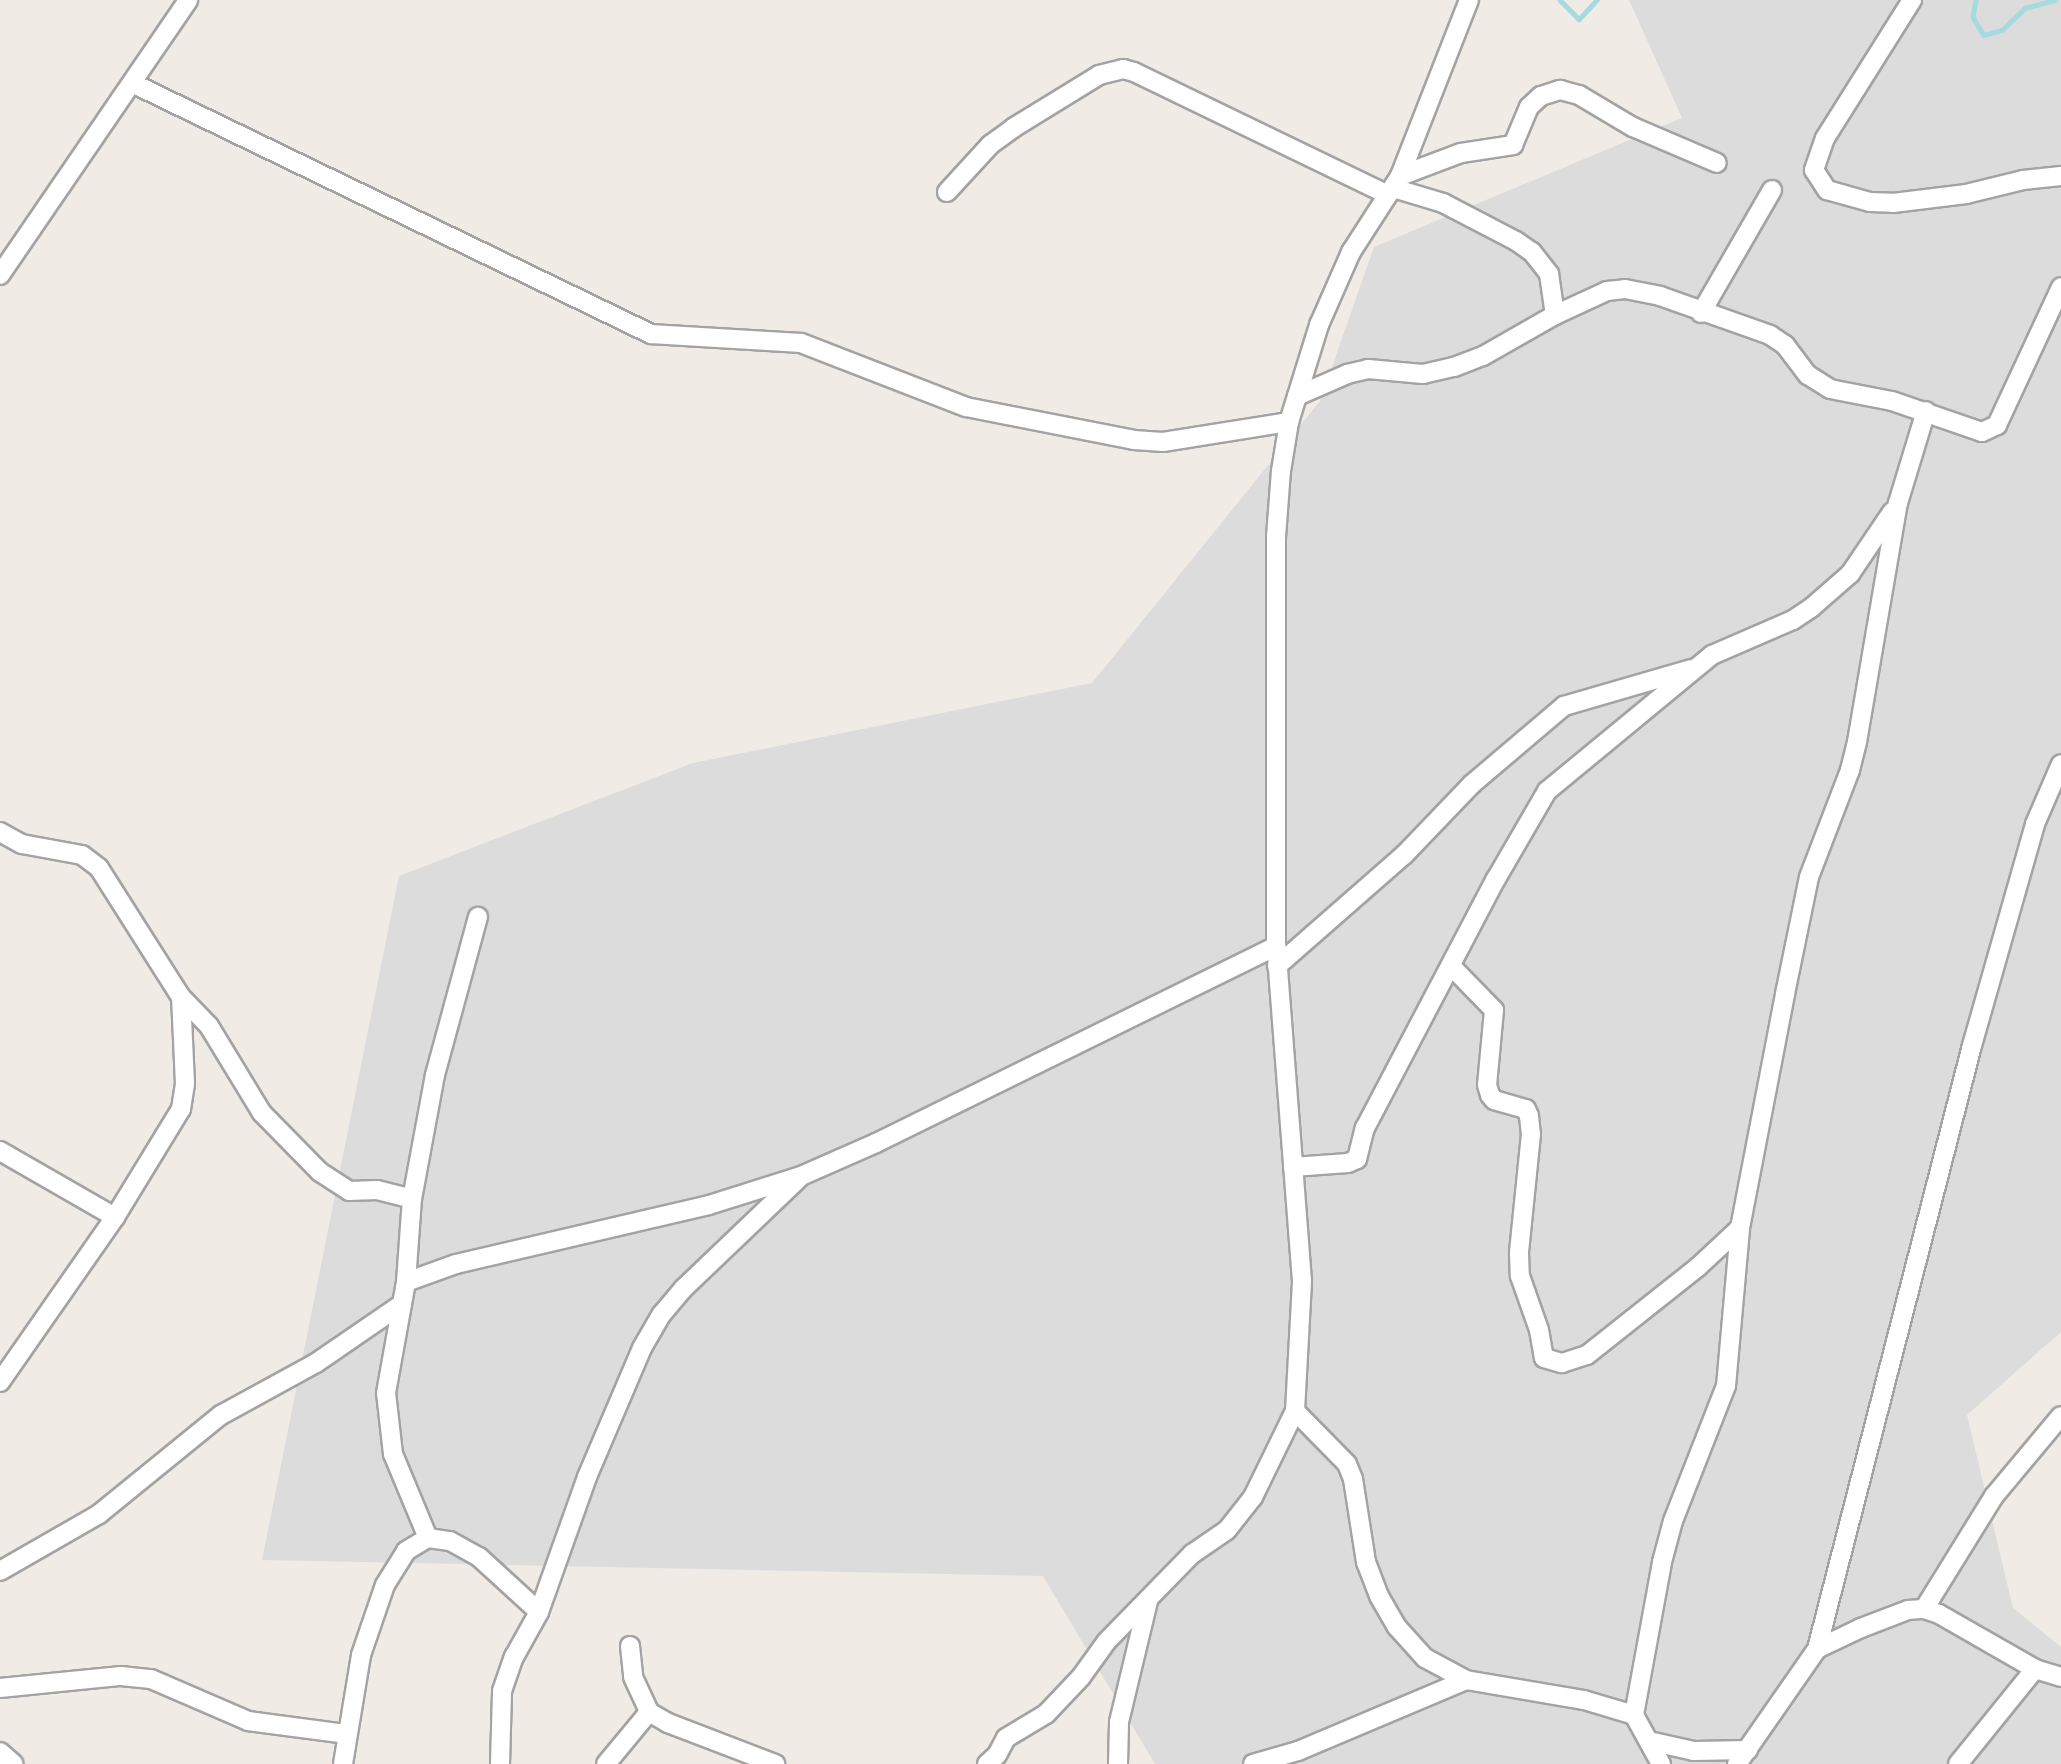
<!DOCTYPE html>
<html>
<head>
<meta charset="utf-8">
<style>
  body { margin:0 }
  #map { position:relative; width:2061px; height:1764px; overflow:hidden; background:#f0ebe5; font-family:Figtree,sans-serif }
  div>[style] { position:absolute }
  .residential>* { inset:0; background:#dddcdc }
  .stream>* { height:4.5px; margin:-2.25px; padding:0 2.25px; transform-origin:2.25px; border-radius:2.25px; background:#a5dbdf }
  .roads { filter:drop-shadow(2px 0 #a3a3a3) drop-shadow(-2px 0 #a3a3a3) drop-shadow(0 2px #a3a3a3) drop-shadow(0 -2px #a3a3a3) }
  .street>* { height:18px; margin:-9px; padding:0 9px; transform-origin:9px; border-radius:9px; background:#fff }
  span { translate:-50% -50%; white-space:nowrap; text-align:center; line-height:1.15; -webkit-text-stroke:5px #fff; paint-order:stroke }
</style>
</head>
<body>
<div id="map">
  <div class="residential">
    <i style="clip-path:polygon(1629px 0,2061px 0,2061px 1332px,1967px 1415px,2013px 1608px,2061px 1647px,2061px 1764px,1155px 1764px,1043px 1576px,262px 1560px,399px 876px,693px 763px,1092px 683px,1320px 401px,1374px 247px,1682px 118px)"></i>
  </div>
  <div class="stream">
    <i style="left:1560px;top:0;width:27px;rotate:45deg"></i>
    <i style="left:1579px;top:19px;width:26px;rotate:-47deg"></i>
    <i style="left:1976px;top:0;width:17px;rotate:100deg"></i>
    <i style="left:1973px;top:17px;width:21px;rotate:59deg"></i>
    <i style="left:1984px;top:35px;width:19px;rotate:-16deg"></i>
    <i style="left:2002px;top:30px;width:32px;rotate:-44deg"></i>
    <i style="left:2025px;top:8px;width:31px;rotate:-15deg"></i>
  </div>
  <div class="roads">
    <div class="street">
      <i style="left:1912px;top:0;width:163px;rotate:122.2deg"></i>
      <i style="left:1825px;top:138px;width:34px;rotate:109deg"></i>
      <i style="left:1814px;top:170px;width:24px;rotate:57deg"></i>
      <i style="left:1827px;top:190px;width:45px;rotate:15.6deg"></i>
      <i style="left:1870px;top:202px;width:23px;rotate:2deg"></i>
      <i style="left:1893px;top:203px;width:74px;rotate:-7deg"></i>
      <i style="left:1966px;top:194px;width:59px;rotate:-13.8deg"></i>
      <i style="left:2023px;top:180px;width:38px;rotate:-6deg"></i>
      <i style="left:132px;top:83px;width:577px;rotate:25.81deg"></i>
      <i style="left:651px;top:334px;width:150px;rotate:3.4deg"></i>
      <i style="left:801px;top:343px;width:177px;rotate:21.2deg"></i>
      <i style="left:966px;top:407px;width:171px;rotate:11.1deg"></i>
      <i style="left:1134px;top:440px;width:29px;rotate:4deg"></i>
      <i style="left:1163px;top:442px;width:128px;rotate:-9deg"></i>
      <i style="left:1400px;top:176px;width:65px;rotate:-20.7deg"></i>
      <i style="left:1461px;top:153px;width:53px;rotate:-8.7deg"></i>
      <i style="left:1513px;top:145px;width:41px;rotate:-67.2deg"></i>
      <i style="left:1529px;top:107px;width:16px;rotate:-43deg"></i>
      <i style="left:1541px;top:96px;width:20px;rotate:-18deg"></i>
      <i style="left:1560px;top:90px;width:20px;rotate:15deg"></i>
      <i style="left:1579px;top:95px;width:63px;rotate:30.7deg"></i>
      <i style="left:1633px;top:127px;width:91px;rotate:23.2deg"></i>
      <i style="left:1393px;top:188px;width:52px;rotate:16.7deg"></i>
      <i style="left:1443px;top:203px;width:82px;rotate:27.5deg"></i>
      <i style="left:1516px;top:241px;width:19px;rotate:35deg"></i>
      <i style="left:1532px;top:252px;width:28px;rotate:52deg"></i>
      <i style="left:1549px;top:274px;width:41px;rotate:81.7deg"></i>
      <i style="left:947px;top:192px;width:64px;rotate:-47.5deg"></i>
      <i style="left:990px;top:145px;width:29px;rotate:-36deg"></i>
      <i style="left:1013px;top:128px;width:101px;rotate:-31.6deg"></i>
      <i style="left:1099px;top:75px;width:25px;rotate:-14deg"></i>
      <i style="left:1123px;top:69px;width:11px;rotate:15deg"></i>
      <i style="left:1134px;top:72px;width:282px;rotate:25.8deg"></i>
      <i style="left:0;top:275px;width:333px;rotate:-55.6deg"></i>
      <i style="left:1701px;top:313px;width:142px;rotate:-60deg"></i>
      <i style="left:1297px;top:396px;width:55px;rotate:-23.7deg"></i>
      <i style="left:1347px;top:374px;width:22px;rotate:-13deg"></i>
      <i style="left:1368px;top:369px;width:55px;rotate:5.2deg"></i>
      <i style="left:1423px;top:374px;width:32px;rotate:-13deg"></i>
      <i style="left:1454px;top:367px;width:31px;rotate:-21deg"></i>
      <i style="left:1483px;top:356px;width:83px;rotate:-29.7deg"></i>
      <i style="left:1555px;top:315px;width:57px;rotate:-24.8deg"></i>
      <i style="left:1607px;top:291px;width:18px;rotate:-6deg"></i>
      <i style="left:1625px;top:289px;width:36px;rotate:11deg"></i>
      <i style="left:1660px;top:296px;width:117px;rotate:19.5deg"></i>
      <i style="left:1770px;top:335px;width:18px;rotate:34deg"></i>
      <i style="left:1785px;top:345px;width:38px;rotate:53deg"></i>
      <i style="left:1808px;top:375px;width:26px;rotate:32deg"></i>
      <i style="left:1830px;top:389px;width:63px;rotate:11deg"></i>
      <i style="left:1892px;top:401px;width:95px;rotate:19deg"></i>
      <i style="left:1982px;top:432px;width:17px;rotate:-25deg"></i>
      <i style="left:1997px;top:425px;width:152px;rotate:-65.1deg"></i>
      <i style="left:0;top:832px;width:25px;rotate:29deg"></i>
      <i style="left:22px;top:844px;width:61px;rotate:10.4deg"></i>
      <i style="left:82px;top:855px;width:21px;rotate:37deg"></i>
      <i style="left:99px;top:868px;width:153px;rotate:57.6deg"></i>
      <i style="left:181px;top:997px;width:40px;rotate:46deg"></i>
      <i style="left:209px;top:1026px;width:102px;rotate:58.7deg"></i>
      <i style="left:262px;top:1113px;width:83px;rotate:45.5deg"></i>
      <i style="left:320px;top:1172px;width:35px;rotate:33deg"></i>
      <i style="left:349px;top:1191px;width:28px;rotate:-2deg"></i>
      <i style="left:377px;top:1190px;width:36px;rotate:14deg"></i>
      <i style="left:1277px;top:966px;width:169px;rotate:-41.2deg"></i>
      <i style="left:1404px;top:855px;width:98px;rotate:-46.2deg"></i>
      <i style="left:1472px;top:784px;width:121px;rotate:-40.3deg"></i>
      <i style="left:1564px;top:706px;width:132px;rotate:-16.2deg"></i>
      <i style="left:1452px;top:967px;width:60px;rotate:45.7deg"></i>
      <i style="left:1494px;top:1010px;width:75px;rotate:95.3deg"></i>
      <i style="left:1487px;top:1085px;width:10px;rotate:73deg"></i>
      <i style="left:1490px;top:1095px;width:6px;rotate:51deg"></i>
      <i style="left:1494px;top:1100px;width:33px;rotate:16deg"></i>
      <i style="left:1526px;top:1109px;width:8px;rotate:67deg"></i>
      <i style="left:1529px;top:1116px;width:18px;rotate:84deg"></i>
      <i style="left:1531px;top:1134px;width:120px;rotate:95.8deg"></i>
      <i style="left:1519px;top:1253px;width:23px;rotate:88deg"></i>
      <i style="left:1520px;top:1276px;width:57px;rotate:70.6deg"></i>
      <i style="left:1539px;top:1330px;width:28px;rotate:80deg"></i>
      <i style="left:1544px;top:1358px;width:19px;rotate:16deg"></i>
      <i style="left:1562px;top:1363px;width:26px;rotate:-18deg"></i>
      <i style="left:1587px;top:1355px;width:142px;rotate:-38.4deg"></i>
      <i style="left:1698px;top:1267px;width:57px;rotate:-42.9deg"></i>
      <i style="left:0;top:1151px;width:133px;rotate:29.9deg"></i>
      <i style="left:1293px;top:1167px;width:55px;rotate:-4.2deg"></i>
      <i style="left:1348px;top:1163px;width:10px;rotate:-24deg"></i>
      <i style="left:1357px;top:1159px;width:32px;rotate:-76deg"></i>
      <i style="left:1365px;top:1128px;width:281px;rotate:-62.3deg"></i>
      <i style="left:1496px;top:879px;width:102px;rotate:-59.9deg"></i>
      <i style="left:1547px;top:791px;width:214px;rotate:-39.5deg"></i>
      <i style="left:1712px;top:655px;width:88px;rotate:-23.4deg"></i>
      <i style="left:1793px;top:620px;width:22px;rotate:-34deg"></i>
      <i style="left:1811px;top:608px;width:52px;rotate:-41.1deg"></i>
      <i style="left:1850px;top:574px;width:75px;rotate:-55.9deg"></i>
      <i style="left:406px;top:1282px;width:53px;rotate:-19.8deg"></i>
      <i style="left:456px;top:1264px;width:260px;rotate:-13.1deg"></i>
      <i style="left:709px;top:1205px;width:96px;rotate:-17.5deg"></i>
      <i style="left:801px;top:1176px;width:82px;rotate:-23.7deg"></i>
      <i style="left:876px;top:1143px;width:446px;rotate:-26.2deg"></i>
      <i style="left:0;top:1382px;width:201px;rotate:-55.1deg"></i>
      <i style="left:115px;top:1217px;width:127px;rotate:-58.6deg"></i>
      <i style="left:181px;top:1109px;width:25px;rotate:-81deg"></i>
      <i style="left:185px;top:1084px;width:87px;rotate:-92.6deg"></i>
      <i style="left:1295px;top:1411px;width:74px;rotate:45.5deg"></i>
      <i style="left:1347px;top:1464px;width:16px;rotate:68deg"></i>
      <i style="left:1353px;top:1479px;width:84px;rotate:81.1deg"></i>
      <i style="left:1366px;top:1562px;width:36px;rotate:69deg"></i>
      <i style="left:1379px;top:1596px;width:36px;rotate:60deg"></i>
      <i style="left:1397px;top:1627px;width:42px;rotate:47.9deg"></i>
      <i style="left:1425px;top:1658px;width:47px;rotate:28.2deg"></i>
      <i style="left:1466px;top:1680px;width:120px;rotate:9.6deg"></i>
      <i style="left:1584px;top:1700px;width:52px;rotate:16.7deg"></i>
      <i style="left:1634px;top:1715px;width:56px;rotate:61.1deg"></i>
      <i style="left:428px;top:1538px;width:91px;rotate:-112.6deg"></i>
      <i style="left:393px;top:1454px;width:61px;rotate:-96.5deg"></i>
      <i style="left:386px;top:1393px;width:113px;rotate:-79.8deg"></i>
      <i style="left:406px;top:1282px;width:83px;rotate:-85.9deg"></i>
      <i style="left:412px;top:1199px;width:126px;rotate:-79.5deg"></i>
      <i style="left:435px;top:1075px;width:164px;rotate:-74.8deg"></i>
      <i style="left:0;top:1571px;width:114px;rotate:-29.9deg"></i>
      <i style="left:99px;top:1514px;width:157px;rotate:-39.1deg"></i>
      <i style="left:221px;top:1415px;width:108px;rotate:-28.7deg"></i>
      <i style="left:316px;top:1363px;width:104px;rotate:-34.5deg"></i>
      <i style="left:1924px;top:1609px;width:133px;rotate:-58.2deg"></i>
      <i style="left:1994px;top:1496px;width:104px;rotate:-50.1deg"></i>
      <i style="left:630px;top:1646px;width:31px;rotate:84deg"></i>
      <i style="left:633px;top:1677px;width:38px;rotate:65deg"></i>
      <i style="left:649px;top:1712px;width:22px;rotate:30deg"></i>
      <i style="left:668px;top:1723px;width:115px;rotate:21deg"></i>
      <i style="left:1817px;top:1649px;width:49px;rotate:-25.5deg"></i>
      <i style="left:1861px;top:1628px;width:50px;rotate:-21deg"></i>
      <i style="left:1908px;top:1610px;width:16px;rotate:-4deg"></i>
      <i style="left:1924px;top:1609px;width:16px;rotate:18deg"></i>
      <i style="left:1939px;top:1614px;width:111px;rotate:29.8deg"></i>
      <i style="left:2035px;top:1669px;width:27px;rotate:17deg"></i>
      <i style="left:0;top:1688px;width:122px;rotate:-5.7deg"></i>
      <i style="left:121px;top:1676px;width:30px;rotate:6deg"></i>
      <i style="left:151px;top:1679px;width:106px;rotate:23.4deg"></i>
      <i style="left:248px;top:1721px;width:100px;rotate:7.5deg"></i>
      <i style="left:1634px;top:1715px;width:156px;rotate:-79.6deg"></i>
      <i style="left:1662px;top:1562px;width:42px;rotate:-75deg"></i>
      <i style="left:1673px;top:1521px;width:145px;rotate:-68.6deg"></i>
      <i style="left:1726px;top:1386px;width:159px;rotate:-84.9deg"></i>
      <i style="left:1740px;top:1228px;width:238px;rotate:-79.1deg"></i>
      <i style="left:1785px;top:994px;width:119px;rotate:-78.4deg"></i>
      <i style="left:1809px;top:877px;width:115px;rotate:-69deg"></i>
      <i style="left:1850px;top:770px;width:29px;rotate:-76deg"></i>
      <i style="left:1857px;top:742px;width:242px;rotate:-80.3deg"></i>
      <i style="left:1898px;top:503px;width:96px;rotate:-73.1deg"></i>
      <i style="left:1649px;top:1741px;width:46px;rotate:12.5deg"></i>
      <i style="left:1694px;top:1751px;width:54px;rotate:-1.1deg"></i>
      <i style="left:0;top:1752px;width:18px;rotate:41deg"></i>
      <i style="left:343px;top:1764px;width:110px;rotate:-80.6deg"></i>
      <i style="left:361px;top:1655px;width:74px;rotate:-71.1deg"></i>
      <i style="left:385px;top:1585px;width:40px;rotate:-58deg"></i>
      <i style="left:406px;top:1551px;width:26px;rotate:-31deg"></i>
      <i style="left:428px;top:1538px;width:22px;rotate:8deg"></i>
      <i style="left:450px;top:1541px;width:33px;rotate:29deg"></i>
      <i style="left:479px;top:1557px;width:81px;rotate:42.5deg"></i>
      <i style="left:500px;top:1764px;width:73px;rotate:-88.4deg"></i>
      <i style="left:502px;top:1691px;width:36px;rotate:-71deg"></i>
      <i style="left:514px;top:1657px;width:51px;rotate:-60.9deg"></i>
      <i style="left:539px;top:1612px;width:143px;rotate:-70.4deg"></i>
      <i style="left:587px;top:1477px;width:140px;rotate:-66.9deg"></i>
      <i style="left:642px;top:1348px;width:39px;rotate:-60deg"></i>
      <i style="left:662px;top:1314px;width:34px;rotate:-50deg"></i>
      <i style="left:684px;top:1288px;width:158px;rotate:-43.7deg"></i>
      <i style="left:606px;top:1764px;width:67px;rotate:-50.4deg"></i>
      <i style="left:987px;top:1764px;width:13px;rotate:-42deg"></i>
      <i style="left:997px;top:1755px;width:19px;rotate:-62deg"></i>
      <i style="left:1006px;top:1738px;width:47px;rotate:-31deg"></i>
      <i style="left:1046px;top:1714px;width:51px;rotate:-46.6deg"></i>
      <i style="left:1081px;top:1677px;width:44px;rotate:-54.2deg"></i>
      <i style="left:1107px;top:1641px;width:122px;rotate:-45.7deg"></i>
      <i style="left:1192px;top:1554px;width:42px;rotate:-34.4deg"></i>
      <i style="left:1227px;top:1530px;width:42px;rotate:-51.8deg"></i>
      <i style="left:1253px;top:1497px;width:96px;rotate:-64deg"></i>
      <i style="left:1295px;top:1411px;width:130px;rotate:-86.9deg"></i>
      <i style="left:1302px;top:1281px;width:336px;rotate:-94.4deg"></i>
      <i style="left:1276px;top:946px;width:409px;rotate:-90deg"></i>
      <i style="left:1276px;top:537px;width:66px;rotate:-85.7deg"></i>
      <i style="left:1281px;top:471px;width:50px;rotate:-80.7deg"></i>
      <i style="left:1289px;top:422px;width:102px;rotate:-72.8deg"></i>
      <i style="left:1319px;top:325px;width:80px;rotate:-66.3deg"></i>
      <i style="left:1351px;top:252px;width:90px;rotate:-57.2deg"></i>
      <i style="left:1400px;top:176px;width:189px;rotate:-68.6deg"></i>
      <i style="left:1118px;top:1764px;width:42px;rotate:-88.6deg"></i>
      <i style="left:1119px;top:1722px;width:124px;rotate:-76.5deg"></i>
      <i style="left:1253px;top:1764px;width:47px;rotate:-16.1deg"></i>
      <i style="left:1298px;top:1751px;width:182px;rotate:-22.9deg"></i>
      <i style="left:1737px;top:1764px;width:140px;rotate:-55.2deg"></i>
      <i style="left:1817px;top:1649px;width:619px;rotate:-75.6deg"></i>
      <i style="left:1971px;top:1049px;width:234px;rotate:-74.1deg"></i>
      <i style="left:2035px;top:824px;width:65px;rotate:-66.6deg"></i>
      <i style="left:1958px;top:1764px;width:122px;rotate:-51deg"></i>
    </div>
  </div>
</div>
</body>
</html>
